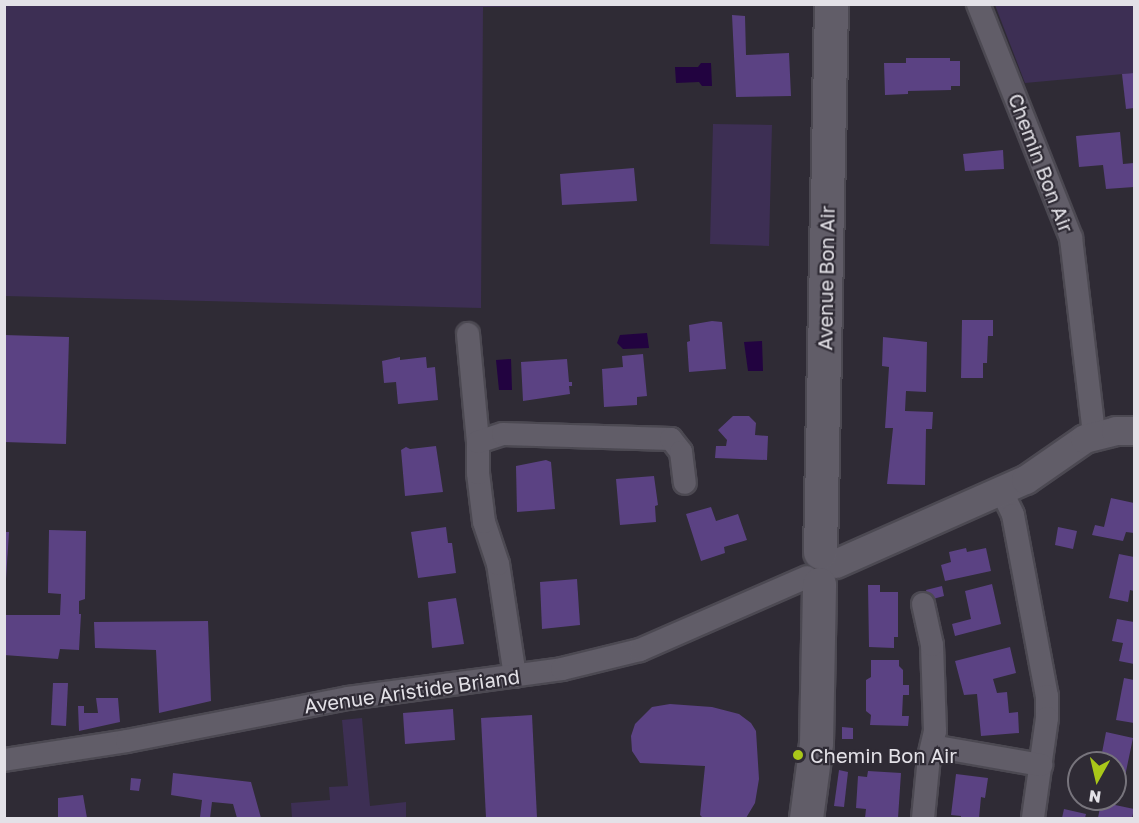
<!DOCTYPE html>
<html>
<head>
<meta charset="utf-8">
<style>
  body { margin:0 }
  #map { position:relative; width:1139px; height:823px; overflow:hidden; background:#2f2b35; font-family:"Golos Text",sans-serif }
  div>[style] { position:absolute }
  .green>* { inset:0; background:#3d2f54 }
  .water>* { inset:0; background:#220340 }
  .building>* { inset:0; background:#5b4283 }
  .roads { filter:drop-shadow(2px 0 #4c4952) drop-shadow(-2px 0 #4c4952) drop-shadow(0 2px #4c4952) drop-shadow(0 -2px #4c4952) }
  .minor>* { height:22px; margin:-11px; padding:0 11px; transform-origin:11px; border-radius:11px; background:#615d68 }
  .tertiary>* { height:28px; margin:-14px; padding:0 14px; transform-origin:14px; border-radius:14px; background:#615d68 }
  .secondary>* { height:33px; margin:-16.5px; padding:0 16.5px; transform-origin:16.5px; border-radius:16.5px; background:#615d68 }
  .dots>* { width:16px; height:16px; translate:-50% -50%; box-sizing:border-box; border:3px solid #2f2b35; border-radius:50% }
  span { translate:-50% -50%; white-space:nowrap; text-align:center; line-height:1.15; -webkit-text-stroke:4.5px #2f2b35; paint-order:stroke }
  .street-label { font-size:20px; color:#e3e1e7 }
  .poi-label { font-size:20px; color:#e3e1e7 }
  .left { translate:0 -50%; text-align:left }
  .frame { position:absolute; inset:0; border:6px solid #e3e1e7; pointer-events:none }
  .north { position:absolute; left:1067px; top:751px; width:60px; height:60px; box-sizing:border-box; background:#2f2b35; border:2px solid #77747c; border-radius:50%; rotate:188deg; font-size:16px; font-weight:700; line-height:24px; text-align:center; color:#e3e1e7 }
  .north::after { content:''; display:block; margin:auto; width:21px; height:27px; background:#a9c719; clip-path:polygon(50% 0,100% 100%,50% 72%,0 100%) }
</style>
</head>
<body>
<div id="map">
  <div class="green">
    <i style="clip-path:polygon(5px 4px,800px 4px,800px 5px,483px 7px,481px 308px,5px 296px)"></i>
    <i style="clip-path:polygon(995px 5px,1134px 5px,1134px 73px,1025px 83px)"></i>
    <i style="clip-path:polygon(713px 124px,772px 125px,769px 246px,710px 244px)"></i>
    <i style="clip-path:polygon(362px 718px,370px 806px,406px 802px,406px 818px,292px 818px,291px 803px,330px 800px,329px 787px,348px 786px,342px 720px)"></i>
  </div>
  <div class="water">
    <i style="clip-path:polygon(701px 63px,711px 63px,712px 86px,702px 86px,699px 82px,676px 83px,675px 67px,698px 67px)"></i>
    <i style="clip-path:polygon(647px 333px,649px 348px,623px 349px,617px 343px,620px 335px)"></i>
    <i style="clip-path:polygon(762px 341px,763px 371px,748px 371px,744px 342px)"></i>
    <i style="clip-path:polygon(511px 359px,512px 390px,499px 390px,496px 360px)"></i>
  </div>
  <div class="building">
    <i style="clip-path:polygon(732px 15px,745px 16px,746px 55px,789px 53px,791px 96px,736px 97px)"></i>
    <i style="clip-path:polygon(906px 58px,950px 58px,950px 61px,960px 61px,960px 86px,951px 86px,951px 90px,908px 91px,908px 94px,885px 95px,884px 63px,906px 63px)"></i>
    <i style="clip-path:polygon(1134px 73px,1134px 108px,1126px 109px,1122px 74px)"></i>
    <i style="clip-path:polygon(1120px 132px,1123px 164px,1134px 163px,1134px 187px,1106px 189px,1103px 165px,1079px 167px,1076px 136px)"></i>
    <i style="clip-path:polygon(1003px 150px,1004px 169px,965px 171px,963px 154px)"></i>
    <i style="clip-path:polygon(634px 168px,637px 201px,562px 205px,560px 174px)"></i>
    <i style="clip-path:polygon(962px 320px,993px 320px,993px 336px,988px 336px,987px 363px,983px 363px,983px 378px,961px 378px)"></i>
    <i style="clip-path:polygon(712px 321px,722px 322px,726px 369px,689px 372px,687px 342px,690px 341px,689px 325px)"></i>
    <i style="clip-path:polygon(4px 335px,69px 337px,66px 444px,4px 442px)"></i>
    <i style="clip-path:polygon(883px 337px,927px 342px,926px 392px,906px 391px,905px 411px,933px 412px,932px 429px,926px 429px,925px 485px,887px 484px,893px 428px,885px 428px,889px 367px,882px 366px)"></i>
    <i style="clip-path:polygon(643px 354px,647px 396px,637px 397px,637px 405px,604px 407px,602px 369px,623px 367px,622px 356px)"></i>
    <i style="clip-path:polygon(400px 357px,400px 360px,426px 357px,427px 368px,435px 367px,438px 400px,398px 404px,396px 382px,384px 383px,382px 361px)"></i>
    <i style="clip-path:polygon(567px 359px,569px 382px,572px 382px,572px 386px,569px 386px,570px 394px,523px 401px,521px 362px)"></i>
    <i style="clip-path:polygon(733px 416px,749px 416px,756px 423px,755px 435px,768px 436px,767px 460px,715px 458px,716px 446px,726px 446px,727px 440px,718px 430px)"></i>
    <i style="clip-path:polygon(436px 446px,443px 492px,405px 496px,401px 450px,406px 447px,410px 449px)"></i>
    <i style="clip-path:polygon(546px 460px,551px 462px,555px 509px,517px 512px,516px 466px)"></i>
    <i style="clip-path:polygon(654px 476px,658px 505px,655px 506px,656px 522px,620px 525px,616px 479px)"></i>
    <i style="clip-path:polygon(1111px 498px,1134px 503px,1134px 533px,1126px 532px,1123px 541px,1092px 535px,1095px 525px,1104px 527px)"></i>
    <i style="clip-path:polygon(711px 507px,716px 521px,738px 514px,747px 540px,724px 547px,725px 553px,701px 561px,686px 514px)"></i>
    <i style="clip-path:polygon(446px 527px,448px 543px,452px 543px,456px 573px,418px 578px,411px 532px)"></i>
    <i style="clip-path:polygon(1058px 527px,1077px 531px,1073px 549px,1055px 545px)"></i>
    <i style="clip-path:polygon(49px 530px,86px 531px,85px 599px,79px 601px,79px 614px,81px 614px,79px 650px,60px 649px,58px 659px,4px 655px,4px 615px,60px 615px,61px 594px,48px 593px)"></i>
    <i style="clip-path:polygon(5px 532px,9px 532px,6px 579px,5px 579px)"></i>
    <i style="clip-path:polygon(966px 548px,967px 552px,986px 548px,991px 571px,945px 581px,941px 565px,951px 562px,949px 552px)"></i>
    <i style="clip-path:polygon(1119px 554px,1134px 557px,1134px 591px,1130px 590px,1128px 602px,1109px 598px)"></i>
    <i style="clip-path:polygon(577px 579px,580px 625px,542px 629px,540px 582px)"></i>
    <i style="clip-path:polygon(992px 584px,1001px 624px,955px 636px,952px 624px,971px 619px,965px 591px)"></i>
    <i style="clip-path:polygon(868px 585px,880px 585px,880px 592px,898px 592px,898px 637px,894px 637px,894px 648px,869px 647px)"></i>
    <i style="clip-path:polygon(942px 586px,944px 596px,929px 600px,926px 590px)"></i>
    <i style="clip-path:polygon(456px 598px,464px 644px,432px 648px,428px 602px)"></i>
    <i style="clip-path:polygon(1117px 619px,1134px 622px,1134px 664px,1119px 661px,1123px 643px,1112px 641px)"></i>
    <i style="clip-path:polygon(208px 621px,211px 701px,159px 713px,156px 650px,95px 648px,94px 622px)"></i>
    <i style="clip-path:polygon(1010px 647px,1016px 673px,993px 679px,997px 693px,1007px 692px,1009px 713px,1018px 712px,1019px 733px,981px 736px,977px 694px,964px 695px,955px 661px)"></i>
    <i style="clip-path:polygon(871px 660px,899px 660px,899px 666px,903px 670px,903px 685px,909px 685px,909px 695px,903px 695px,902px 716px,909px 716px,908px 726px,870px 725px,871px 715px,866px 711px,866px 680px,871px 677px)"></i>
    <i style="clip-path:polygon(1124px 678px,1134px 680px,1134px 723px,1116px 720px)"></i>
    <i style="clip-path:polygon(53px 683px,68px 683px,66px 726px,51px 725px)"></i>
    <i style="clip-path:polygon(96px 698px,118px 698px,120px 722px,79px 731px,78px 706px,84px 706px,84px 713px,98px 713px)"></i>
    <i style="clip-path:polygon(670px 704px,712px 707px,739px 714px,751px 723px,756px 731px,759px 779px,755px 803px,746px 818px,703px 818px,700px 815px,705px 766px,640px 763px,632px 751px,631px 736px,635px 724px,652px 707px)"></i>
    <i style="clip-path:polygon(453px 709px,455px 740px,405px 744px,403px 713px)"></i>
    <i style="clip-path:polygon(532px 715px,537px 818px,486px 818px,481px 718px)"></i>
    <i style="clip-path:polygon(842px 727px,853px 728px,853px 739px,842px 739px)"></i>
    <i style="clip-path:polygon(1106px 732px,1133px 738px,1124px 781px,1115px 779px,1115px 763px,1100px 763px)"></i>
    <i style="clip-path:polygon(839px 770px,848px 772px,844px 807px,834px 806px)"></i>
    <i style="clip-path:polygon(868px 771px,901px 773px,898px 818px,865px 818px,866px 809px,856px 808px,858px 776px,867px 777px)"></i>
    <i style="clip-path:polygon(173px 773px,251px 782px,261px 818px,237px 818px,233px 804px,212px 802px,210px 818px,200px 817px,202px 800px,171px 795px)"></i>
    <i style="clip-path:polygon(956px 774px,988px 778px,985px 798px,981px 797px,979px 818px,961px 818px,961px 816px,951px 815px)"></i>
    <i style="clip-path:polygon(131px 778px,141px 779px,139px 791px,130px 790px)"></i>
    <i style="clip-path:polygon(83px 795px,87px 818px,58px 818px,58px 798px)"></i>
    <i style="clip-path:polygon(1101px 802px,1134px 809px,1132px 818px,1098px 818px)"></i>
    <i style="clip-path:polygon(1064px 809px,1086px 814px,1085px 818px,1062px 818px)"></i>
  </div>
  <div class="roads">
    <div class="minor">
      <i style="left:978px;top:4px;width:252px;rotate:68.3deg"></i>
      <i style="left:1071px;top:238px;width:198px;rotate:83.3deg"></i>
      <i style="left:468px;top:334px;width:108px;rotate:84.7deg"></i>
      <i style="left:1002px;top:492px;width:25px;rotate:64deg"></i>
      <i style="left:1013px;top:515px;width:184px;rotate:79.4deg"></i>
      <i style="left:1047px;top:696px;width:22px;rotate:90deg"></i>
      <i style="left:1047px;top:718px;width:101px;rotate:98deg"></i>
      <i style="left:515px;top:676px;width:113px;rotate:-98.6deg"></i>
      <i style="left:498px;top:564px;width:44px;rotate:-108.4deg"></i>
      <i style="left:484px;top:522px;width:49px;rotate:-97deg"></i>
      <i style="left:478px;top:473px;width:31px;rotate:-90deg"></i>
      <i style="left:478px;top:442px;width:26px;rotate:-18deg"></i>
      <i style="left:503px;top:434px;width:168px;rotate:1.7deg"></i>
      <i style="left:671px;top:439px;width:16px;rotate:52deg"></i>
      <i style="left:681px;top:452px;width:31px;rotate:83deg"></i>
      <i style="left:932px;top:746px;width:111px;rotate:9.9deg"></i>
      <i style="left:4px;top:760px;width:124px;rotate:-8.8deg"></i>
      <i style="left:127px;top:741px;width:225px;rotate:-11deg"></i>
      <i style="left:348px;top:698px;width:216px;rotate:-7.7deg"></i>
      <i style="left:562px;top:669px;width:80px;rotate:-13.7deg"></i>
      <i style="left:640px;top:650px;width:182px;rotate:-23.6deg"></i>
      <i style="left:923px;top:818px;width:61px;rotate:-84.4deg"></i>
      <i style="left:929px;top:757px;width:27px;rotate:-77deg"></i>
      <i style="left:935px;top:731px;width:86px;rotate:-92deg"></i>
      <i style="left:932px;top:645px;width:42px;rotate:-102.4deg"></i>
    </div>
    <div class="tertiary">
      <i style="left:836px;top:564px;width:208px;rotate:-23.9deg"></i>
      <i style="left:1026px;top:480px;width:72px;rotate:-34.8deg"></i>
      <i style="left:1085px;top:439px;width:32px;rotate:-14deg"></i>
      <i style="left:1116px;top:431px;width:18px"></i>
    </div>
    <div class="secondary">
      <i style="left:820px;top:552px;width:548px;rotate:-88.85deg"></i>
      <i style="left:806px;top:818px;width:76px;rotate:-82.4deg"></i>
      <i style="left:816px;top:743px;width:159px;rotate:-88.9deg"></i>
    </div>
  </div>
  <div class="dots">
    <i style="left:798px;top:755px;background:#a9c719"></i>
  </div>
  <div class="street-label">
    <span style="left:1041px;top:163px;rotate:69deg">Chemin Bon Air</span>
    <span style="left:826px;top:278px;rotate:-89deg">Avenue Bon Air</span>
    <span style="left:412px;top:691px;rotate:-8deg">Avenue Aristide Briand</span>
  </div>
  <div class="poi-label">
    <span class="left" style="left:810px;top:755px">Chemin Bon Air</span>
  </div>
  <div class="frame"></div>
  <div class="north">N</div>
</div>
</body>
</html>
